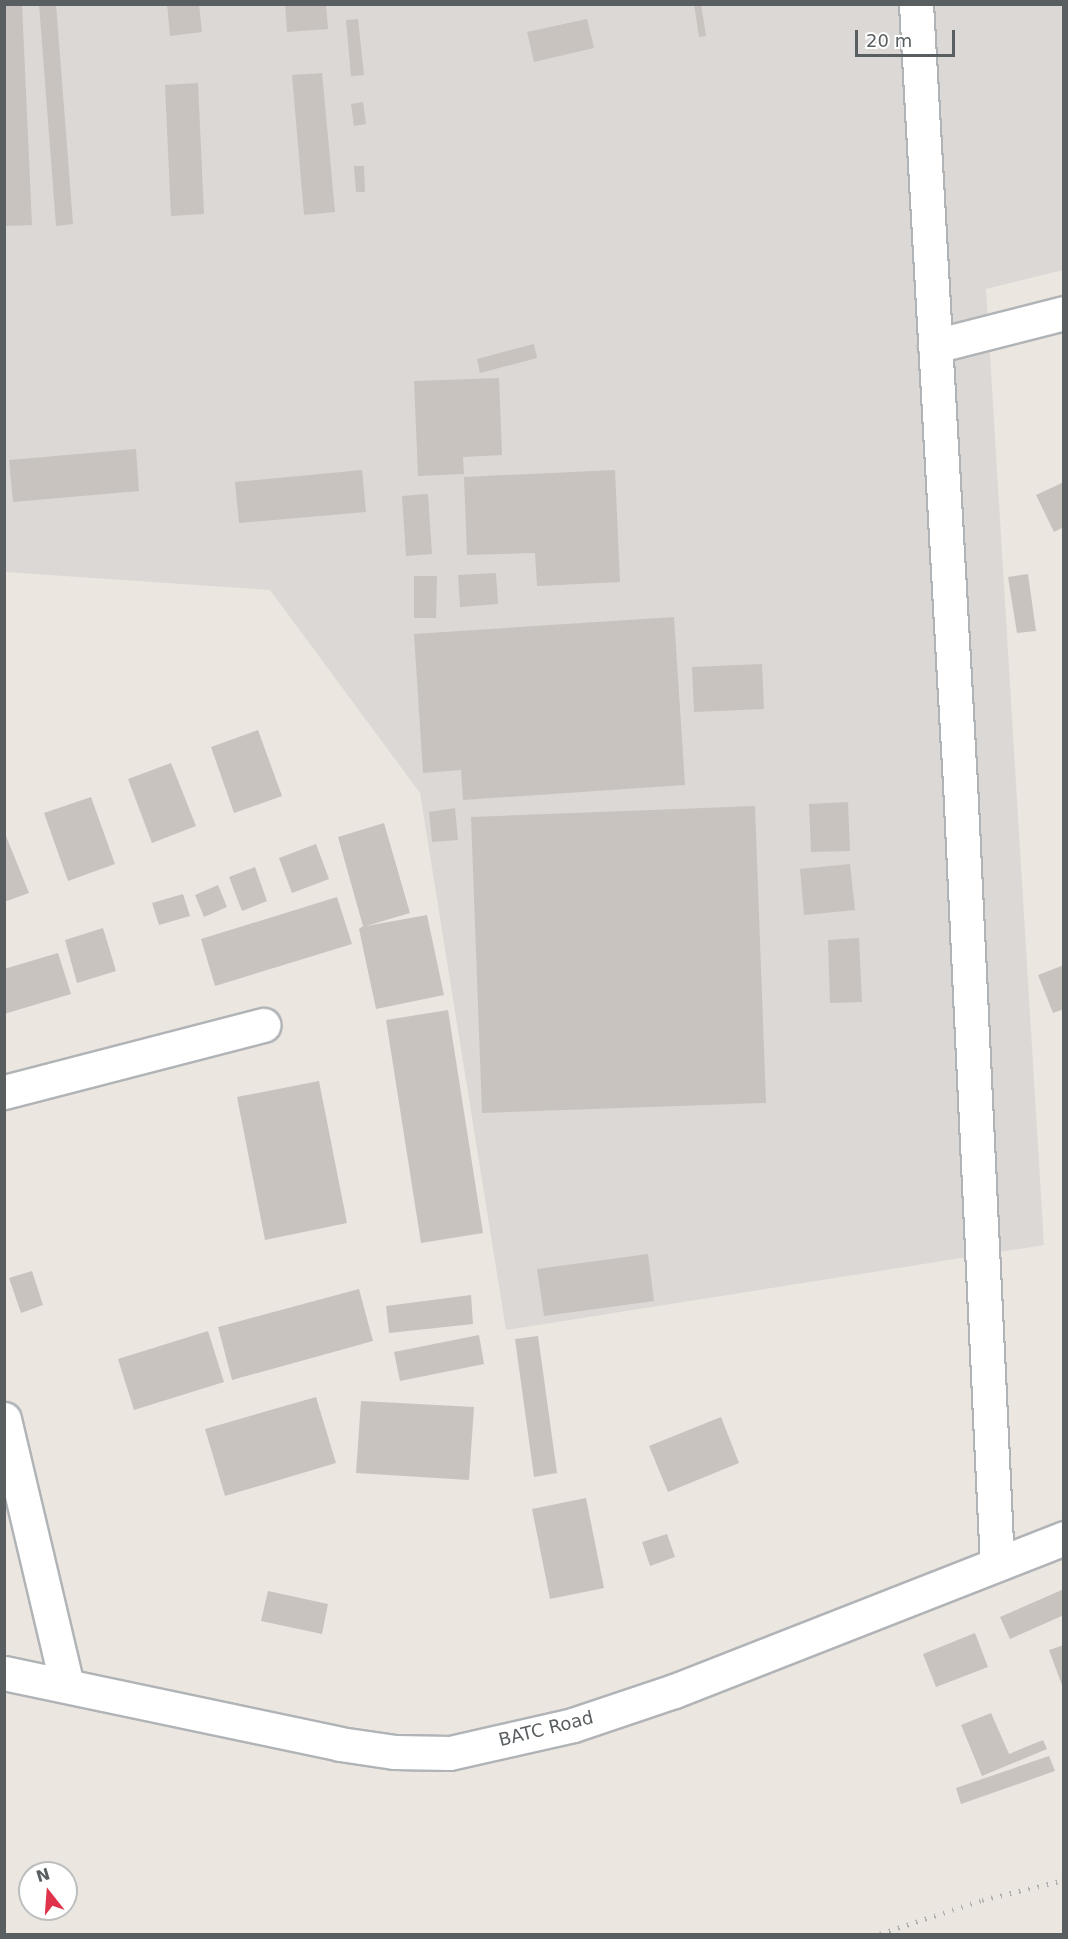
<!DOCTYPE html>
<html>
<head>
<meta charset="utf-8">
<style>
  body { margin:0 }
  #map { position:relative; width:1068px; height:1939px; overflow:hidden; background:#ebe6e0; font-family:"DejaVu Sans",sans-serif }
  div>[style] { position:absolute }
  .industrial>* { inset:0; background:#dcd8d5 }
  .building>* { inset:0; background:#c8c3bf }
  .roads { filter:drop-shadow(2px 0 #b1b4b7) drop-shadow(-2px 0 #b1b4b7) drop-shadow(0 2px #b1b4b7) drop-shadow(0 -2px #b1b4b7) }
  .minor>* { height:33px; margin:-16.5px; padding:0 16.5px; transform-origin:16.5px; border-radius:16.5px; background:#fff }
  .rail>* { height:4.5px; margin-top:-2.25px; transform-origin:0; background:repeating-linear-gradient(90deg,#afb0b0 0 1.5px,transparent 0 9.5px) }
  span { translate:-50% -50%; white-space:nowrap; text-align:center; line-height:1.15; -webkit-text-stroke:4.5px #fff; paint-order:stroke }
  .street-label { font-size:18px; color:#595e60 }
  .frame { position:absolute; inset:0; border:6px solid #595e60; pointer-events:none }
  .north { position:absolute; left:18px; top:1861px; width:60px; height:60px; box-sizing:border-box; background:#fff; border:2px solid #bdbfbf; border-radius:50%; rotate:343deg; font-size:16px; font-weight:700; line-height:24px; text-align:center; color:#595e60 }
  .north::after { content:''; display:block; margin:auto; width:21px; height:27px; background:#de334b; clip-path:polygon(50% 0,100% 100%,50% 72%,0 100%) }
  .scale { position:absolute; left:855px; top:30px; width:100px; height:27px; box-sizing:border-box; border:3px solid #595e60; border-top:0; padding-left:8px; font-size:18px; line-height:21px; white-space:nowrap; color:#595e60; -webkit-text-stroke:4px #fff; paint-order:stroke }
</style>
</head>
<body>
<div id="map">
  <div class="industrial">
    <i style="clip-path:polygon(4px 5px,1063px 5px,1063px 270px,986px 289px,1044px 1245px,506px 1330px,420px 793px,270px 590px,5px 572px)"></i>
  </div>
  <div class="building">
    <i style="clip-path:polygon(4px 4px,22px 4px,32px 225px,4px 226px)"></i>
    <i style="clip-path:polygon(39px 4px,56px 4px,73px 224px,56px 226px)"></i>
    <i style="clip-path:polygon(167px 4px,199px 4px,202px 32px,170px 36px)"></i>
    <i style="clip-path:polygon(285px 4px,326px 4px,328px 29px,287px 32px)"></i>
    <i style="clip-path:polygon(694px 4px,701px 4px,706px 36px,699px 37px)"></i>
    <i style="clip-path:polygon(358px 19px,364px 75px,351px 76px,346px 20px)"></i>
    <i style="clip-path:polygon(587px 19px,594px 48px,534px 62px,527px 32px)"></i>
    <i style="clip-path:polygon(322px 73px,335px 212px,304px 215px,292px 75px)"></i>
    <i style="clip-path:polygon(198px 83px,204px 214px,171px 216px,165px 85px)"></i>
    <i style="clip-path:polygon(363px 102px,366px 124px,354px 126px,351px 104px)"></i>
    <i style="clip-path:polygon(354px 166px,364px 166px,365px 192px,356px 192px)"></i>
    <i style="clip-path:polygon(534px 344px,537px 358px,480px 373px,477px 359px)"></i>
    <i style="clip-path:polygon(499px 378px,502px 455px,463px 457px,464px 474px,418px 476px,414px 381px)"></i>
    <i style="clip-path:polygon(136px 449px,139px 491px,13px 502px,9px 460px)"></i>
    <i style="clip-path:polygon(362px 470px,366px 512px,239px 523px,235px 482px)"></i>
    <i style="clip-path:polygon(615px 470px,620px 582px,537px 586px,535px 553px,467px 555px,464px 477px)"></i>
    <i style="clip-path:polygon(1064px 482px,1064px 527px,1054px 532px,1036px 495px)"></i>
    <i style="clip-path:polygon(428px 494px,432px 554px,406px 556px,402px 496px)"></i>
    <i style="clip-path:polygon(496px 573px,498px 604px,460px 607px,458px 575px)"></i>
    <i style="clip-path:polygon(1028px 574px,1036px 631px,1017px 633px,1008px 577px)"></i>
    <i style="clip-path:polygon(414px 576px,437px 576px,436px 618px,414px 618px)"></i>
    <i style="clip-path:polygon(674px 617px,685px 785px,463px 800px,461px 770px,423px 773px,414px 634px)"></i>
    <i style="clip-path:polygon(762px 664px,764px 709px,694px 712px,692px 667px)"></i>
    <i style="clip-path:polygon(258px 730px,282px 796px,234px 813px,211px 747px)"></i>
    <i style="clip-path:polygon(171px 763px,196px 826px,152px 843px,128px 779px)"></i>
    <i style="clip-path:polygon(91px 797px,115px 864px,68px 881px,44px 813px)"></i>
    <i style="clip-path:polygon(848px 802px,850px 851px,811px 852px,809px 804px)"></i>
    <i style="clip-path:polygon(755px 806px,766px 1103px,482px 1113px,471px 817px)"></i>
    <i style="clip-path:polygon(455px 808px,458px 840px,432px 842px,429px 812px)"></i>
    <i style="clip-path:polygon(384px 823px,410px 913px,366px 926px,427px 915px,444px 995px,376px 1009px,359px 929px,363px 926px,338px 837px)"></i>
    <i style="clip-path:polygon(4px 831px,29px 893px,4px 902px)"></i>
    <i style="clip-path:polygon(316px 844px,329px 879px,292px 893px,279px 858px)"></i>
    <i style="clip-path:polygon(850px 864px,855px 910px,804px 915px,800px 869px)"></i>
    <i style="clip-path:polygon(255px 867px,267px 901px,242px 911px,229px 877px)"></i>
    <i style="clip-path:polygon(218px 885px,227px 907px,204px 917px,195px 895px)"></i>
    <i style="clip-path:polygon(183px 894px,190px 916px,159px 925px,152px 903px)"></i>
    <i style="clip-path:polygon(337px 897px,352px 944px,215px 986px,201px 939px)"></i>
    <i style="clip-path:polygon(103px 928px,116px 971px,77px 983px,65px 940px)"></i>
    <i style="clip-path:polygon(859px 938px,862px 1002px,830px 1003px,828px 940px)"></i>
    <i style="clip-path:polygon(58px 953px,71px 994px,4px 1014px,4px 969px)"></i>
    <i style="clip-path:polygon(1064px 965px,1064px 1009px,1053px 1013px,1038px 975px)"></i>
    <i style="clip-path:polygon(448px 1010px,483px 1233px,421px 1243px,386px 1020px)"></i>
    <i style="clip-path:polygon(319px 1081px,347px 1223px,265px 1240px,237px 1097px)"></i>
    <i style="clip-path:polygon(648px 1254px,654px 1301px,544px 1316px,537px 1269px)"></i>
    <i style="clip-path:polygon(32px 1271px,43px 1305px,21px 1313px,9px 1278px)"></i>
    <i style="clip-path:polygon(359px 1289px,373px 1341px,232px 1380px,218px 1327px)"></i>
    <i style="clip-path:polygon(471px 1295px,473px 1324px,389px 1333px,386px 1306px)"></i>
    <i style="clip-path:polygon(208px 1331px,224px 1382px,134px 1410px,118px 1359px)"></i>
    <i style="clip-path:polygon(479px 1335px,484px 1364px,400px 1381px,394px 1352px)"></i>
    <i style="clip-path:polygon(538px 1336px,557px 1473px,534px 1477px,515px 1339px)"></i>
    <i style="clip-path:polygon(316px 1397px,336px 1463px,225px 1496px,205px 1429px)"></i>
    <i style="clip-path:polygon(361px 1401px,474px 1407px,469px 1480px,356px 1473px)"></i>
    <i style="clip-path:polygon(721px 1417px,739px 1463px,668px 1492px,649px 1446px)"></i>
    <i style="clip-path:polygon(586px 1498px,604px 1588px,550px 1599px,532px 1509px)"></i>
    <i style="clip-path:polygon(667px 1534px,675px 1557px,650px 1566px,642px 1542px)"></i>
    <i style="clip-path:polygon(1064px 1589px,1064px 1615px,1010px 1639px,1000px 1617px)"></i>
    <i style="clip-path:polygon(268px 1591px,328px 1604px,322px 1634px,261px 1621px)"></i>
    <i style="clip-path:polygon(975px 1633px,988px 1667px,936px 1687px,923px 1654px)"></i>
    <i style="clip-path:polygon(1064px 1645px,1064px 1688px,1063px 1688px,1049px 1650px)"></i>
    <i style="clip-path:polygon(991px 1713px,1009px 1754px,1043px 1740px,1047px 1749px,982px 1776px,961px 1725px)"></i>
    <i style="clip-path:polygon(1049px 1756px,1055px 1771px,961px 1804px,956px 1788px)"></i>
  </div>
  <div class="roads">
    <div class="minor">
      <i style="left:916px;top:4px;width:780px;rotate:86.77deg"></i>
      <i style="left:960px;top:783px;width:782px;rotate:87.29deg"></i>
      <i style="left:935px;top:346px;width:133px;rotate:-14.3deg"></i>
      <i style="left:4px;top:1092px;width:268px;rotate:-14.5deg"></i>
      <i style="left:4px;top:1419px;width:274px;rotate:76.7deg"></i>
      <i style="left:4px;top:1673px;width:343px;rotate:11.9deg"></i>
      <i style="left:340px;top:1744px;width:56px;rotate:8.3deg"></i>
      <i style="left:395px;top:1752px;width:55px;rotate:1deg"></i>
      <i style="left:450px;top:1753px;width:126px;rotate:-12.8deg"></i>
      <i style="left:573px;top:1725px;width:107px;rotate:-18.6deg"></i>
      <i style="left:674px;top:1691px;width:419px;rotate:-21.4deg"></i>
    </div>
  </div>
  <div class="rail">
    <i style="left:880px;top:1934px;width:108px;rotate:-18.4deg"></i>
    <i style="left:982px;top:1900px;width:84px;rotate:-13.7deg"></i>
  </div>
  <div class="street-label">
    <span style="left:546px;top:1729px;rotate:-14deg">BATC Road</span>
  </div>
  <div class="frame"></div>
  <div class="north">N</div>
  <div class="scale">20 m</div>
</div>
</body>
</html>
